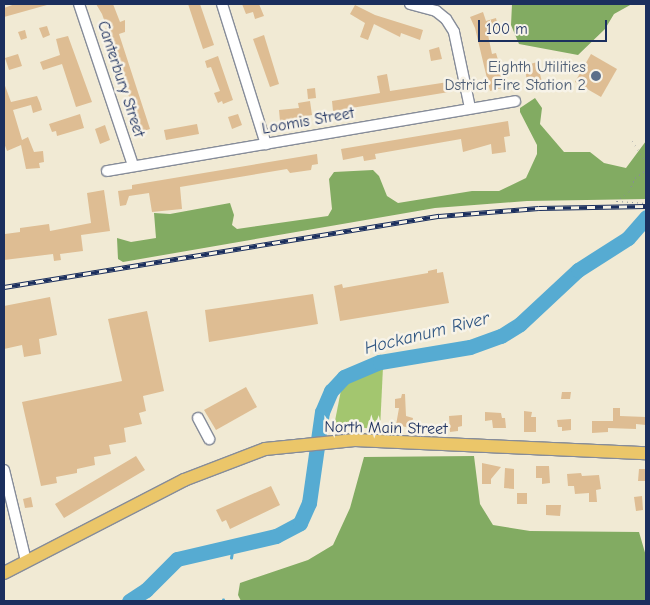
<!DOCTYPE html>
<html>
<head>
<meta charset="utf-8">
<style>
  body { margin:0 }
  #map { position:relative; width:650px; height:605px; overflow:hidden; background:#f1ead4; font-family:"Comic Neue",sans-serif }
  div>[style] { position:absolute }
  .green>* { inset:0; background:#a3c66f }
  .forest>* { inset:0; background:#82ab62 }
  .stream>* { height:2.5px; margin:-1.25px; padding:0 1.25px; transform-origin:1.25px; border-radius:1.25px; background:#56abd2 }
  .river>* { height:15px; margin:-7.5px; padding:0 7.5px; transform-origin:7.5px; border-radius:7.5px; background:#56abd2 }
  .building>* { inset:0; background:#debd93 }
  .path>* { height:1px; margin-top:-0.5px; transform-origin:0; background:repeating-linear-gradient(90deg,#868c99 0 1px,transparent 0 5px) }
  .roads { filter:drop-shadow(1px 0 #868c99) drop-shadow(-1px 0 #868c99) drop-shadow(0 1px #868c99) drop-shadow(0 -1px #868c99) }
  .minor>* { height:10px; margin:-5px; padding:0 5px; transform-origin:5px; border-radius:5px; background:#fff }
  .major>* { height:12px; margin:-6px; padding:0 6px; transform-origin:6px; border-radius:6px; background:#ebc669 }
  .rail>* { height:4.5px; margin-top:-2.25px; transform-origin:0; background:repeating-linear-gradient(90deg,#f7f3e8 0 8px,#1b2f5e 0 16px); box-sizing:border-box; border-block:1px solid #1b2f5e }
  .dots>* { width:14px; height:14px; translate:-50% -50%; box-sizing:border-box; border:2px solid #f7f3e8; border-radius:50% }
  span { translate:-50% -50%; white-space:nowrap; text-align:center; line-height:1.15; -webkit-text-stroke:5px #f7f3e8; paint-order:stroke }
  .service-label { font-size:16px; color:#4e5e75 }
  .right { translate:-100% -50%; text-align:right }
  .street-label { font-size:16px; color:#1b2f5e }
  .water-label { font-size:18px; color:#2d5481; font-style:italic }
  .frame { position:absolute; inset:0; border:5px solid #1b2f5e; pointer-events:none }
  .scale { position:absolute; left:478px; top:20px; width:129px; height:22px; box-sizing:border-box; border:2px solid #1b2f5e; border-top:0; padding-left:6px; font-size:15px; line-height:18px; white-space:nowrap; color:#1b2f5e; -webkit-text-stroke:4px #f7f3e8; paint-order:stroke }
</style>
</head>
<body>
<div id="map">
  <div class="green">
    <i style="clip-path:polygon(383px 367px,380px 429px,334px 426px,342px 385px)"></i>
  </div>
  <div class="forest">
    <i style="clip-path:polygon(512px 4px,632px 4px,614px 14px,605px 29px,578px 55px,519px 44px,511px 25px)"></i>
    <i style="clip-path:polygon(535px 98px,542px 108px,540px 124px,564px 152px,590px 152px,604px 163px,626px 168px,646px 141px,646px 199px,527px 201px,435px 208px,123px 262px,118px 259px,117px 238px,131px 242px,156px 238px,154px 213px,170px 214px,230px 203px,234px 215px,232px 225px,237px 229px,328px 216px,332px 209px,329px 179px,334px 172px,373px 170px,379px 176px,387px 196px,398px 203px,472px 191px,499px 191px,526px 178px,537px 154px,537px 145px,520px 112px,520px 108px)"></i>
    <i style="clip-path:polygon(474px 456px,480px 504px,493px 525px,530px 531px,639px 532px,646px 556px,646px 601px,241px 601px,238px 595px,240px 583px,308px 560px,333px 545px,350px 508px,364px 457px)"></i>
  </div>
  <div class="stream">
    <i style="left:231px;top:558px;width:13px;rotate:-81deg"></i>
    <i style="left:223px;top:601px;width:1px;rotate:-90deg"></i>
  </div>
  <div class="river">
    <i style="left:129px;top:601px;width:20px;rotate:-33deg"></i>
    <i style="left:146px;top:590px;width:44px;rotate:-45deg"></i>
    <i style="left:177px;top:559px;width:102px;rotate:-13.1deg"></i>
    <i style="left:276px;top:536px;width:27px;rotate:-28deg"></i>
    <i style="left:300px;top:523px;width:22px;rotate:-66deg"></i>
    <i style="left:309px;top:503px;width:92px;rotate:-81.9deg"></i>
    <i style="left:322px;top:412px;width:23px;rotate:-67deg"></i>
    <i style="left:331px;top:391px;width:19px;rotate:-47deg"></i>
    <i style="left:344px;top:377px;width:39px;rotate:-23deg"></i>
    <i style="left:380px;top:362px;width:91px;rotate:-9.5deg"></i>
    <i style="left:470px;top:347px;width:33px;rotate:-20deg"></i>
    <i style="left:501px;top:336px;width:22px;rotate:-32deg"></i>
    <i style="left:520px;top:324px;width:79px;rotate:-43deg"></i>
    <i style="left:578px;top:270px;width:59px;rotate:-32.6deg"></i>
    <i style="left:628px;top:238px;width:28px;rotate:-49deg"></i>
  </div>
  <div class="building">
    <i style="clip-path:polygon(15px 4px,47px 4px,47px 5px,4px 17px,4px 8px)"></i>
    <i style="clip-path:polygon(96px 4px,113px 4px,120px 22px,125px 20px,125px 32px,119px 34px,150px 129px,140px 132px,122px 74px,104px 29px,107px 28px,102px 14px)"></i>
    <i style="clip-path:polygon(188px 4px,200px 4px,214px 45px,203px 49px)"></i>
    <i style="clip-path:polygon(242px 4px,259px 4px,264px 16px,255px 19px,253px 12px,246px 14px)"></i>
    <i style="clip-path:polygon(355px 5px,375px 15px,423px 30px,420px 40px,401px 33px,400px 37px,374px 24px,368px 40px,360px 37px,365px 23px,350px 14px)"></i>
    <i style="clip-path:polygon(483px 12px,486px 21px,496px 18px,498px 27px,487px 30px,492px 54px,496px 53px,506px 87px,490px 91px,475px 28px,470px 17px)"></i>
    <i style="clip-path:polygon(47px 26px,50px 35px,43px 38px,39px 28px)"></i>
    <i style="clip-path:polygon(25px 30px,27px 38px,21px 40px,18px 32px)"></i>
    <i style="clip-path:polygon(264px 35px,279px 84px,270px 87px,253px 39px)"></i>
    <i style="clip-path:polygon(68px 36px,92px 102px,76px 107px,62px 64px,43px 70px,40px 62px,60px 55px,56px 39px)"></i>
    <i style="clip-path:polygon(439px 47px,442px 59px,431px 61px,429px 50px)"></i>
    <i style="clip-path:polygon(18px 54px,22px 66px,9px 70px,5px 58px)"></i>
    <i style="clip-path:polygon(591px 54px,617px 69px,601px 97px,575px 82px)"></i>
    <i style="clip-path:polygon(218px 56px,233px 100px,223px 104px,222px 101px,218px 103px,214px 93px,220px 91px,211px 67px,207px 68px,205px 61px)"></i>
    <i style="clip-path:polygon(522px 62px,524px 71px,516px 72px,514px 64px)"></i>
    <i style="clip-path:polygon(537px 62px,542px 82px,528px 85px,524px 66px)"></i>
    <i style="clip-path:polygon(387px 74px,390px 91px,448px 82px,449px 92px,333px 111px,332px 101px,380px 93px,377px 76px)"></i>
    <i style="clip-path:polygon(4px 83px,11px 102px,37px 96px,40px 103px,42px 110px,33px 113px,31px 105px,13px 110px,22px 140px,28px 137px,34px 152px,43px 151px,44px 162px,39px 163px,40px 168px,26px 169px,21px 145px,7px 151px,4px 143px)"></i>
    <i style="clip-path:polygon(315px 88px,316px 98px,308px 99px,307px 89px)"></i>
    <i style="clip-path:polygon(310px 101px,312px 115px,280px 121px,279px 110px,299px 108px,298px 103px)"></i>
    <i style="clip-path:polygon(80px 114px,84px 128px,57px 136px,56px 131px,52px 132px,49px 124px)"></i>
    <i style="clip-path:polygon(238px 114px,242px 125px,232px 129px,228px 117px)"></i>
    <i style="clip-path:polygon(508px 121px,510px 136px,504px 137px,506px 152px,492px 154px,491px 144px,463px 152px,461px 139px,375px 154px,376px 159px,364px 161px,363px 156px,343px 160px,341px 149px)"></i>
    <i style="clip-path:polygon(197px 124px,199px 134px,166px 140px,164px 130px)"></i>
    <i style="clip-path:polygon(105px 125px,110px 140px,100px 144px,95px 129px)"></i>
    <i style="clip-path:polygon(317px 154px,318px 164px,312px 165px,311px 170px,290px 173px,287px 169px,180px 187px,182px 209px,152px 212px,149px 193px,129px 196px,126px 205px,120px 206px,118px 191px,132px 189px,132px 185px)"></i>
    <i style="clip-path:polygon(104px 190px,110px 231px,81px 235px,83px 251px,60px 254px,61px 260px,54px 261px,53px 254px,4px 260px,5px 234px,20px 232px,20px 228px,49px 224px,50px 231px,91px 223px,87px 193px)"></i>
    <i style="clip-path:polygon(437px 269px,437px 273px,443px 272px,449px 303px,340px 321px,334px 286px,342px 284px,343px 288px,428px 273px,428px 271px)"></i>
    <i style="clip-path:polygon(313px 294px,318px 324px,209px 342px,205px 310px)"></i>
    <i style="clip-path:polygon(50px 297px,57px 335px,39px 339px,41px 354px,24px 357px,22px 345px,4px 349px,4px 306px)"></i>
    <i style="clip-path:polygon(147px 311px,164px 391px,143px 396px,146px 411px,139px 413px,142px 424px,124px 428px,126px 442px,109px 445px,111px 454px,94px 457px,95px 465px,77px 469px,77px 473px,56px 477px,57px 483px,41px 486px,22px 402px,122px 381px,108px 319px)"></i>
    <i style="clip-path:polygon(246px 387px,257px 407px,216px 430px,204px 410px)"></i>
    <i style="clip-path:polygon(562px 392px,571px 392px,570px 399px,561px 399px)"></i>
    <i style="clip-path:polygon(402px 394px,405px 394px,406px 416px,413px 418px,411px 428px,396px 425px,399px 408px,395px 408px,395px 399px,401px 398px)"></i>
    <i style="clip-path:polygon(613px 408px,620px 408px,620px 416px,646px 417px,646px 425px,636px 424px,636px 429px,608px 428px,608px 432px,592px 433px,592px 421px,613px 421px)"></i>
    <i style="clip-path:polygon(524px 411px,532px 412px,531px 417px,536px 417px,536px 432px,524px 432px)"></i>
    <i style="clip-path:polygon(485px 412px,501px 413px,502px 418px,505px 418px,506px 428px,493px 428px,492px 420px,485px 421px)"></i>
    <i style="clip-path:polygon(462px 415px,462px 426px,458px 427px,458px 431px,450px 432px,449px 416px)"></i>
    <i style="clip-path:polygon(571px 419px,571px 430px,562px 431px,562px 427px,558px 427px,557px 420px)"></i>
    <i style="clip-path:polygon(136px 456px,145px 470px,64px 518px,55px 504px)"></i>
    <i style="clip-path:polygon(482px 463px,501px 467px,491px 479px,491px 484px,482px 484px)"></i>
    <i style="clip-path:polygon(536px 466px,549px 466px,550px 483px,542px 484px,542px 478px,536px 478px)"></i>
    <i style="clip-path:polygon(505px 468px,514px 469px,514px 489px,504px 488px)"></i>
    <i style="clip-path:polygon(639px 469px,646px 469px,646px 481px,638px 481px)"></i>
    <i style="clip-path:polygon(581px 473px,582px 476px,599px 475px,601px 489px,596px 490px,597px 502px,589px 502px,589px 493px,575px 494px,574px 486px,568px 486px,567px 474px)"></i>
    <i style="clip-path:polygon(271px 486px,280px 505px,230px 529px,226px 520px,222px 522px,216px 510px)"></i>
    <i style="clip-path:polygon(517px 493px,527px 493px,527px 504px,517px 504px)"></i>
    <i style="clip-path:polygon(642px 496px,643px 510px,636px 511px,634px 497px)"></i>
    <i style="clip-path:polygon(31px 497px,33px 507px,25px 508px,23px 499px)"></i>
    <i style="clip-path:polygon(546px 505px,561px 505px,560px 516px,546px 515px)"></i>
  </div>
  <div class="path">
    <i style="left:632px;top:141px;width:24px;rotate:55deg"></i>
    <i style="left:616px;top:201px;width:16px;rotate:-38deg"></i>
    <i style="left:629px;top:191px;width:14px;rotate:-65deg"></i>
    <i style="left:635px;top:178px;width:14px;rotate:-36deg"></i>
    <i style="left:617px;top:201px;width:29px;rotate:4deg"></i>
  </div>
  <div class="roads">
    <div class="minor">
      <i style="left:79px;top:4px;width:170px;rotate:71.5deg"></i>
      <i style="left:222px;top:4px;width:147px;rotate:72.6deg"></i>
      <i style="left:410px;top:4px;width:27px;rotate:15deg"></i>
      <i style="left:436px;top:11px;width:13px;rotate:39deg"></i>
      <i style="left:446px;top:19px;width:15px;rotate:58deg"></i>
      <i style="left:454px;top:32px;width:78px;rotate:78.1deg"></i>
      <i style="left:107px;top:171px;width:414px;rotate:-9.7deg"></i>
      <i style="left:198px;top:418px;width:24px;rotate:62deg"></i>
      <i style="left:4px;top:470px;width:94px;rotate:76.4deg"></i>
    </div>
    <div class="major">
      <i style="left:4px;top:573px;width:203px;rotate:-27.3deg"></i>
      <i style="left:184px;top:480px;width:87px;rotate:-20.9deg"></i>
      <i style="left:265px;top:449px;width:90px;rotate:-5.7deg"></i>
      <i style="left:355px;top:440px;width:291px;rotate:2.6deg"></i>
    </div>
  </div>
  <div class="rail">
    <i style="left:4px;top:287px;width:441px;rotate:-9.3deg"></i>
    <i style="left:439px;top:216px;width:100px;rotate:-4.6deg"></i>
    <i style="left:539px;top:208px;width:107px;rotate:-1.1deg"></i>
  </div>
  <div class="dots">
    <i style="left:596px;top:76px;background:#5c6f8a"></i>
  </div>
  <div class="service-label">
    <span class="right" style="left:586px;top:76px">Eighth Utilities<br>Dstrict Fire Station 2</span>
  </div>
  <div class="street-label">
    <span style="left:121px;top:79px;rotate:72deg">Canterbury Street</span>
    <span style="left:308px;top:121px;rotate:-10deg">Loomis Street</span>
    <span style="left:386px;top:428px;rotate:1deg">North Main Street</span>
  </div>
  <div class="water-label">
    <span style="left:427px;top:334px;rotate:-14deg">Hockanum River</span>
  </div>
  <div class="frame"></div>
  <div class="scale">100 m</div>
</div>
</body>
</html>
